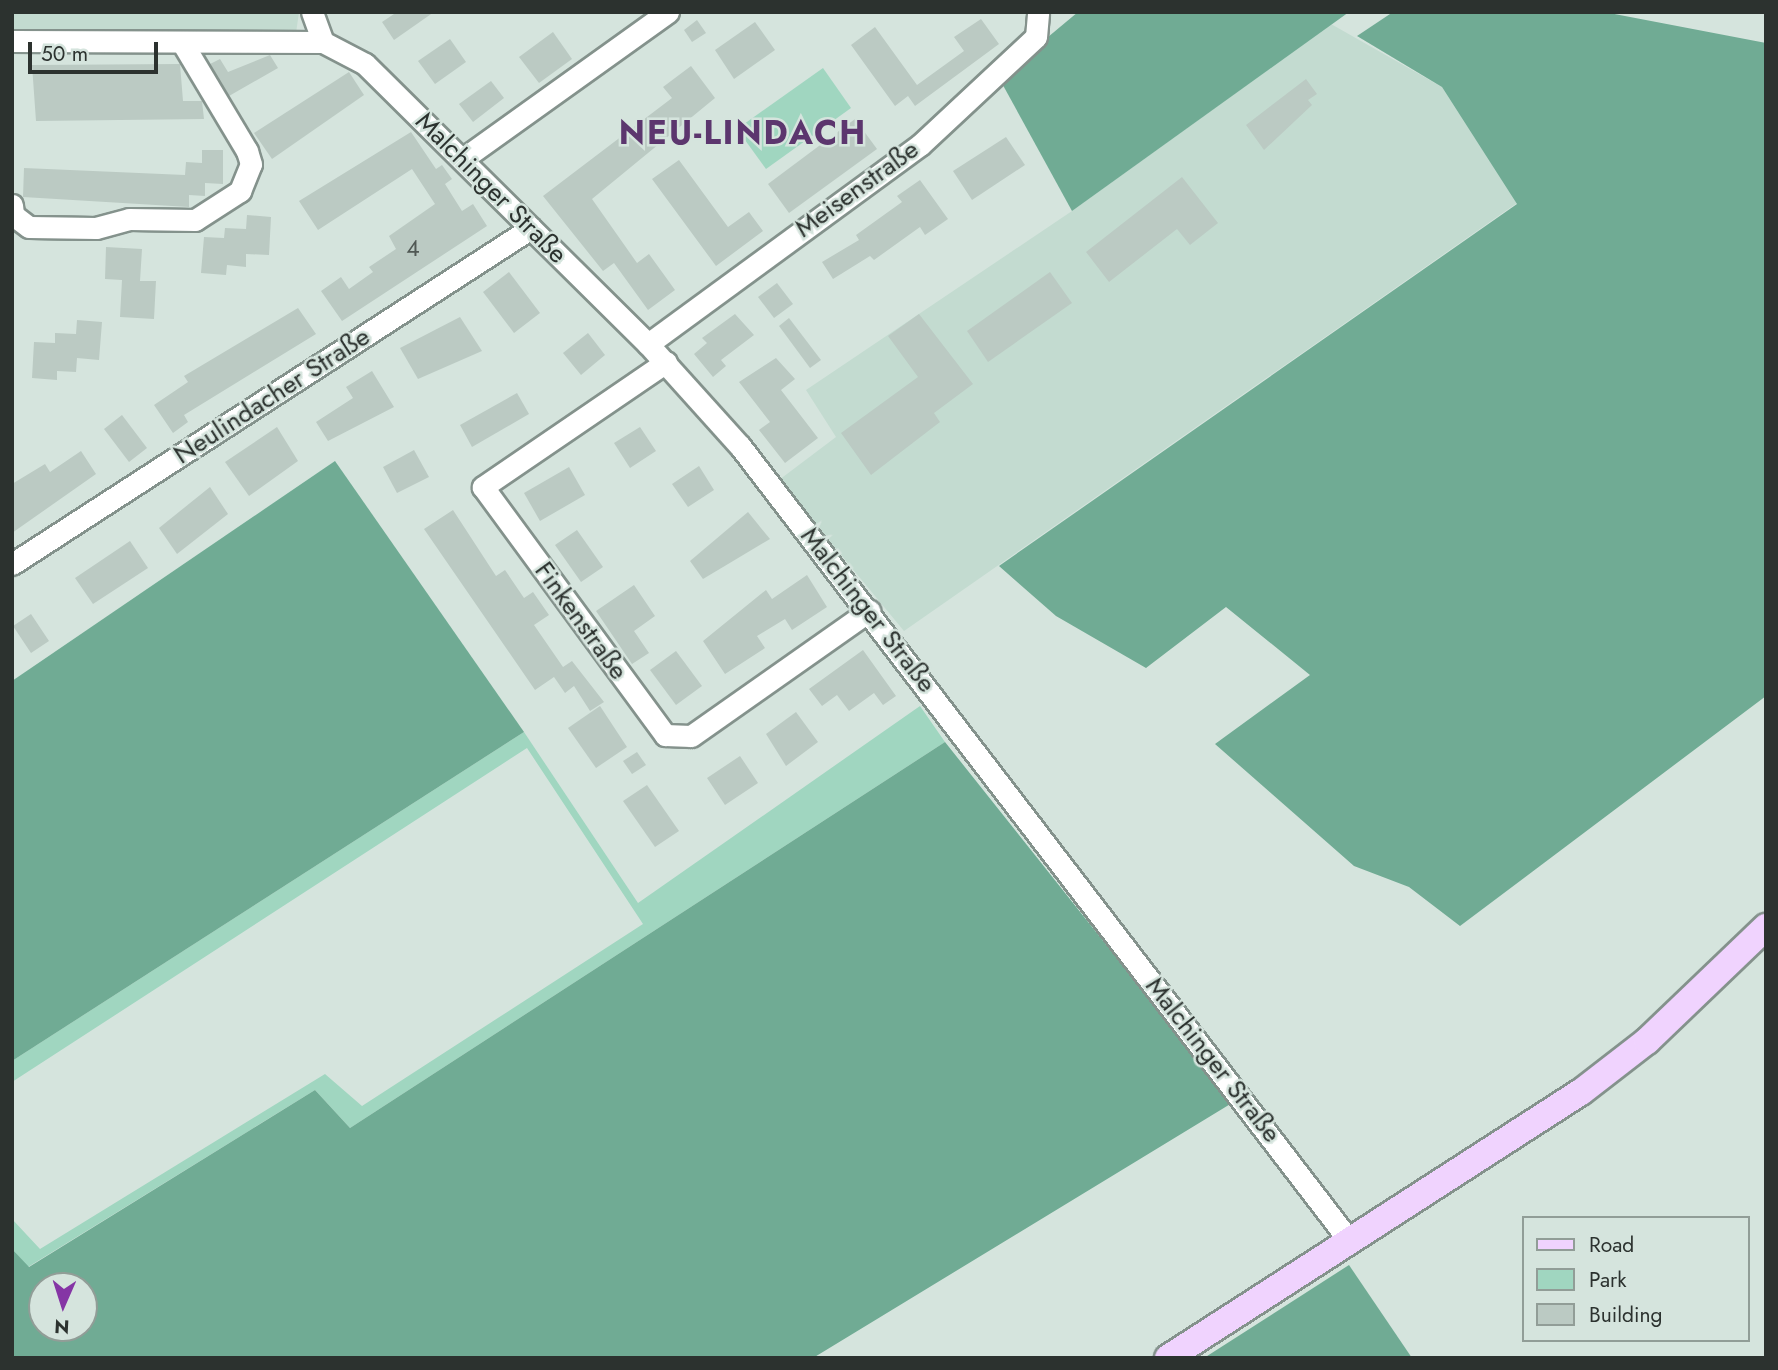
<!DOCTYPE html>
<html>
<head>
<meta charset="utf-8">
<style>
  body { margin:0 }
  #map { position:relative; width:1778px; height:1370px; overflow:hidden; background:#d5e4dd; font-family:Jost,sans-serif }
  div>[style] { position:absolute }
  .built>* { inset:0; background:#c3dbd0 }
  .green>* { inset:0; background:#a0d6c0 }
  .forest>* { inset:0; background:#70ab94 }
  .building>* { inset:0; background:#bbcac3 }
  .roads { filter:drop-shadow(2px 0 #84928c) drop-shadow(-2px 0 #84928c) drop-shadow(0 2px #84928c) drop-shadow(0 -2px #84928c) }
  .minor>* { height:21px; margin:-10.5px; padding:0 10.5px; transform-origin:10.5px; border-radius:10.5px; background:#fff }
  .major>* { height:26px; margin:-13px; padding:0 13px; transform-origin:13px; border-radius:13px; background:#f0d3fe }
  span { translate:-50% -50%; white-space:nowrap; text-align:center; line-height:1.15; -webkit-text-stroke:5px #d5e4dd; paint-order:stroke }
  .number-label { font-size:23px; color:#505854 }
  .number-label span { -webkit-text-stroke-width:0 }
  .street-label { font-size:26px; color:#2c322f }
  .district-label { font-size:33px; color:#5c366e; font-weight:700; letter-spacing:2px }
  .frame { position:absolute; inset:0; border:14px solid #2c322f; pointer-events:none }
  .legend { position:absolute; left:1522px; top:1216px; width:228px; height:126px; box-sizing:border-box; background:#d5e4dd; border:2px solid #919d97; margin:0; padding:9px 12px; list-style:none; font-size:21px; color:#2c322f }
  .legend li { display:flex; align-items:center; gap:14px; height:35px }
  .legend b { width:35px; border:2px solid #919d97 }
  .north { position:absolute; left:28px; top:1272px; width:70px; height:70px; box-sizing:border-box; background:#d5e4dd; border:2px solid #919d97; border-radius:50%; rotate:183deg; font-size:19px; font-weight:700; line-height:28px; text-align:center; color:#2c322f }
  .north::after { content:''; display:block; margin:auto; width:24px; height:32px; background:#8535a5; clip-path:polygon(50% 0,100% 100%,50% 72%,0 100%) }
  .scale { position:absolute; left:28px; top:42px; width:130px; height:32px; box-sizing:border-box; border:4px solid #2c322f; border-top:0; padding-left:9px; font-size:21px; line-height:24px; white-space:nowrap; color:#2c322f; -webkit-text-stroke:5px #d5e4dd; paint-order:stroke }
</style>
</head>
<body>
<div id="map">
  <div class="built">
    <i style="clip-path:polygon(12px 12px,299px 12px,296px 33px,12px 32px)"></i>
    <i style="clip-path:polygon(1331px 24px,1442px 87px,1517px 203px,904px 631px,779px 480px,836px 437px,806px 390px,1072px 211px)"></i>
  </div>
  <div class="green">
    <i style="clip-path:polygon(823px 68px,851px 108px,766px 169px,737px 129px)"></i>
    <i style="clip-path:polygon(920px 706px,945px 742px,350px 1128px,315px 1090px,28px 1267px,12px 1249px,12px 1219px,40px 1249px,325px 1074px,362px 1106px,643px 924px,527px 748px,12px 1082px,12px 1061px,524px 732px,638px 903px)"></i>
  </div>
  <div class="forest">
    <i style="clip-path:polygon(1078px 12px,1349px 12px,1072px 211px,999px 78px)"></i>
    <i style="clip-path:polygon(1393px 12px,1604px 12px,1766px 43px,1766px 696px,1460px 926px,1409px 887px,1354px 866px,1215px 744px,1310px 675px,1226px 607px,1146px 668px,1056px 616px,999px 566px,1517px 204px,1442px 87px,1357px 36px)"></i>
    <i style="clip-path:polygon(335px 461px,524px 732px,12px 1061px,12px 681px)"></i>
    <i style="clip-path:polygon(evenodd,945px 742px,1232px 1103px,813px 1358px,12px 1358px,12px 1249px,29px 1267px,315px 1090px,350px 1128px,945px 742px,42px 1286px,84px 1286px,84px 1328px,42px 1328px,42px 1286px)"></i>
    <i style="clip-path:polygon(1349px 1265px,1412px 1358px,1204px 1358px)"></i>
  </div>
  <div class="building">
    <i style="clip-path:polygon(397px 12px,434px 12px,394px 40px,382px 22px)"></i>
    <i style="clip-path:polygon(981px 19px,999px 44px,915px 106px,908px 96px,895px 106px,851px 45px,875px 27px,917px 85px,964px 51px,954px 37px)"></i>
    <i style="clip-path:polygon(697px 20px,706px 33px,692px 42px,684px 30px)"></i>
    <i style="clip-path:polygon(755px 22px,775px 50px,734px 79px,715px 50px)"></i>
    <i style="clip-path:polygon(553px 32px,572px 59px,539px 83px,519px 57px)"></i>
    <i style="clip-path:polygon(450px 39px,466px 62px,435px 84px,418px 61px)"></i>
    <i style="clip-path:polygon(270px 55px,278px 68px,229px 96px,210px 64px,220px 59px,228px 72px)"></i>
    <i style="clip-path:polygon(180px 64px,183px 101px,202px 101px,204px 119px,36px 121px,32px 65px)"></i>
    <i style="clip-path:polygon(691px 66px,715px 98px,592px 199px,637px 263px,649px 254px,675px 290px,648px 310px,614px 263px,603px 271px,543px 196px,672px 98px,663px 87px)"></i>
    <i style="clip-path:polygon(349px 72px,364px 95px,272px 159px,254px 133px)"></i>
    <i style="clip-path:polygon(1306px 79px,1317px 94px,1308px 100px,1312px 105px,1264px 150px,1246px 125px)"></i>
    <i style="clip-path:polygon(491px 81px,504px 98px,473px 122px,459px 104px)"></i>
    <i style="clip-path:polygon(855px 119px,877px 149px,789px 213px,768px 184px)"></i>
    <i style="clip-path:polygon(411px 132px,436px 169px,442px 165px,452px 179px,445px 184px,462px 211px,473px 204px,487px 226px,342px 321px,321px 291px,341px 277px,349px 289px,373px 272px,369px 267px,396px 249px,389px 236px,435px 204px,412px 169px,318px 230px,299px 201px)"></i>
    <i style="clip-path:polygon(1006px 137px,1025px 165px,972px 200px,953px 171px)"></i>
    <i style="clip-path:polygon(202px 150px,223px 150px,223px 184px,205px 183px,205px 196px,189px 195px,189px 207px,23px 197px,24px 168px,185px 175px,186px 162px,202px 163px)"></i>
    <i style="clip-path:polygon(679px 160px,728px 227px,749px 212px,763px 231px,716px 266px,652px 179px)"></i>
    <i style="clip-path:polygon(1182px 177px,1218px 223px,1190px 245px,1177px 229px,1109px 282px,1086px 252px)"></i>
    <i style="clip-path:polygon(920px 180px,948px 219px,925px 235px,920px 227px,874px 260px,870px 256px,833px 279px,822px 262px,859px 240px,856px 235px,902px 202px,897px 196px)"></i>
    <i style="clip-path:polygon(247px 215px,271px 217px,269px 255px,246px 254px,246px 267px,227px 265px,226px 275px,201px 273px,204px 237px,224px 238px,225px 228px,246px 229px)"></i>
    <i style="clip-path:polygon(106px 247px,142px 249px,140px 281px,156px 281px,154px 319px,120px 317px,122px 280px,105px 279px)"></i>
    <i style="clip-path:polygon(509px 272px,540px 313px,514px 333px,483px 292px)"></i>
    <i style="clip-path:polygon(1050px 272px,1072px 303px,988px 362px,967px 331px)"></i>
    <i style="clip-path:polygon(777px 283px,793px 304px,774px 318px,758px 297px)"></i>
    <i style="clip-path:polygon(298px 308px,316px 334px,184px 415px,188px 422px,173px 433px,154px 405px,188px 382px,184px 376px)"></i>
    <i style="clip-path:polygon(735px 314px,754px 335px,721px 360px,726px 366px,713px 377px,694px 354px,707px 343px,702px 338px)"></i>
    <i style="clip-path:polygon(919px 314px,973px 384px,934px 413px,940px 422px,871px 475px,841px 433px,918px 377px,888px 336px)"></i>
    <i style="clip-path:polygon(460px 317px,482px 351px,418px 379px,400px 348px)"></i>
    <i style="clip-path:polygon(789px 318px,821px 360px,810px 368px,779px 326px)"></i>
    <i style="clip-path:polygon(77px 320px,102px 322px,99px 360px,77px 358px,76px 372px,57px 371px,57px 380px,32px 378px,34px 342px,55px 343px,55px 333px,76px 334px)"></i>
    <i style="clip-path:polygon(588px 333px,605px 355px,581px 375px,563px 353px)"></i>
    <i style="clip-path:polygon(776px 358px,795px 379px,781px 390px,818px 438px,785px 463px,759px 430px,770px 422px,739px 382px)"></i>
    <i style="clip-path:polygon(372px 371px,394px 407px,328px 441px,316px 422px,353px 398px,346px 387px)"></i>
    <i style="clip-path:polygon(517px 393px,529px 414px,472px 447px,460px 425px)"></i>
    <i style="clip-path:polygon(122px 415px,147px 448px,129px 462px,104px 429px)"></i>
    <i style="clip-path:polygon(277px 427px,298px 461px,249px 496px,225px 462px)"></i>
    <i style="clip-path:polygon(640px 427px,656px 451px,630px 468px,614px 443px)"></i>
    <i style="clip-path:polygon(414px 450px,429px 477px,397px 493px,383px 467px)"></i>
    <i style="clip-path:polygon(81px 451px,96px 474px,12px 533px,12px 484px,45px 464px,50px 472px)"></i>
    <i style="clip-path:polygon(699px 466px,714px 490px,688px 507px,672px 484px)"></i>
    <i style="clip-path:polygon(569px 467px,585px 495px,540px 521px,524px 493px)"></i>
    <i style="clip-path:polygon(210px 487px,228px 514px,177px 554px,159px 528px)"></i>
    <i style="clip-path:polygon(453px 510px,496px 576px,505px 570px,524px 598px,533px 592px,549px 615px,534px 625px,563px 667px,572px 661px,604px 702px,590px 711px,574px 686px,565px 693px,554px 677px,535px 690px,424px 529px)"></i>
    <i style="clip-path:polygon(748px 512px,770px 539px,703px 579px,690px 561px)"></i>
    <i style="clip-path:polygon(577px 530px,603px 567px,581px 582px,555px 545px)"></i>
    <i style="clip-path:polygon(130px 541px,148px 568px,93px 604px,75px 578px)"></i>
    <i style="clip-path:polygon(807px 575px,827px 607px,792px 630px,785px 619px,757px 636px,765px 648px,725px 674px,703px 641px,766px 590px,772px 599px)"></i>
    <i style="clip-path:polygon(634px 585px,655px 616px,634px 631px,649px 653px,632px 664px,596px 611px)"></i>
    <i style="clip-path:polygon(31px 614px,49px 641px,31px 653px,13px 626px)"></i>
    <i style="clip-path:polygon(863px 650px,896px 696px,883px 705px,874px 693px,849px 711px,837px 695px,822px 706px,809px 689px)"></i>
    <i style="clip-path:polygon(676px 651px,702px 686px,676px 705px,650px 670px)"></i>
    <i style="clip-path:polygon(600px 706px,627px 747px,596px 768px,568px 728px)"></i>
    <i style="clip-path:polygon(796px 712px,818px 742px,786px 766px,766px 734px)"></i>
    <i style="clip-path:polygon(637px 752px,646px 765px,632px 774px,623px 761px)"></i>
    <i style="clip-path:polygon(740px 756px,758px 783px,725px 805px,707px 778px)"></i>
    <i style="clip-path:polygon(647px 785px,679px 831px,655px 847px,623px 801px)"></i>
  </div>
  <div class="roads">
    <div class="minor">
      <i style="left:312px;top:12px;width:32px;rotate:70deg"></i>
      <i style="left:12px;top:41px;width:311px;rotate:0.2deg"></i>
      <i style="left:323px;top:42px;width:47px;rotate:27.6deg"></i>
      <i style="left:365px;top:64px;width:398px;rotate:44.7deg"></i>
      <i style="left:648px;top:344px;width:137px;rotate:48deg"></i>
      <i style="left:740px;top:446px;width:999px;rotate:52.52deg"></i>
      <i style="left:464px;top:158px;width:251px;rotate:-35.6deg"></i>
      <i style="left:12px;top:205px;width:10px;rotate:84deg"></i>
      <i style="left:13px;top:215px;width:20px;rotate:37deg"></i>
      <i style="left:29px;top:227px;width:67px;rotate:0.9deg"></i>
      <i style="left:96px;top:228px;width:34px;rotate:-15deg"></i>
      <i style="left:129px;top:219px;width:66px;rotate:0.9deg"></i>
      <i style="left:195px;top:220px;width:54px;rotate:-32.8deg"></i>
      <i style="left:240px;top:191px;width:29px;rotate:-68deg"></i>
      <i style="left:251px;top:164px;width:14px;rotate:-107deg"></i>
      <i style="left:247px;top:151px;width:125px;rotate:-120.9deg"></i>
      <i style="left:648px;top:344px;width:337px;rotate:-36.2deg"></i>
      <i style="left:920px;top:145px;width:158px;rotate:-43deg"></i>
      <i style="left:1036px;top:37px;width:25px;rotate:-85deg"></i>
      <i style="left:666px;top:362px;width:222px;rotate:145.7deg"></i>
      <i style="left:483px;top:487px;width:308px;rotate:53.7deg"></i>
      <i style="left:665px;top:735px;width:26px;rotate:2deg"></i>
      <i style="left:691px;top:736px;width:218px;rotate:-35.1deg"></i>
      <i style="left:12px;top:564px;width:618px;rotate:-32.92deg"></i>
    </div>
    <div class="major">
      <i style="left:1168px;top:1358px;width:491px;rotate:-32.8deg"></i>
      <i style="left:1581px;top:1092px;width:83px;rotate:-37.7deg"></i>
      <i style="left:1647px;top:1041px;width:165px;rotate:-43.8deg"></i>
    </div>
  </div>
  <div class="number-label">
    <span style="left:413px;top:248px">4</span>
  </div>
  <div class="street-label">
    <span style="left:491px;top:188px;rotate:45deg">Malchinger Straße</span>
    <span style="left:857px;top:189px;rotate:-36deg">Meisenstraße</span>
    <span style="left:272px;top:396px;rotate:-33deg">Neulindacher Straße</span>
    <span style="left:868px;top:610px;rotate:52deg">Malchinger Straße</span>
    <span style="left:581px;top:621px;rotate:54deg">Finkenstraße</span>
    <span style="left:1213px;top:1060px;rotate:52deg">Malchinger Straße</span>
  </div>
  <div class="district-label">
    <span style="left:743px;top:133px">NEU-LINDACH</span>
  </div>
  <div class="frame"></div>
  <ul class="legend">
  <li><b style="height:9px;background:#f0d3fe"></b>Road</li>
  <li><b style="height:19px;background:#a0d6c0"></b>Park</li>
  <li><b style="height:19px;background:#bbcac3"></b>Building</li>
  </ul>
  <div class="north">N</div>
  <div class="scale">50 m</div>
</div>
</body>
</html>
